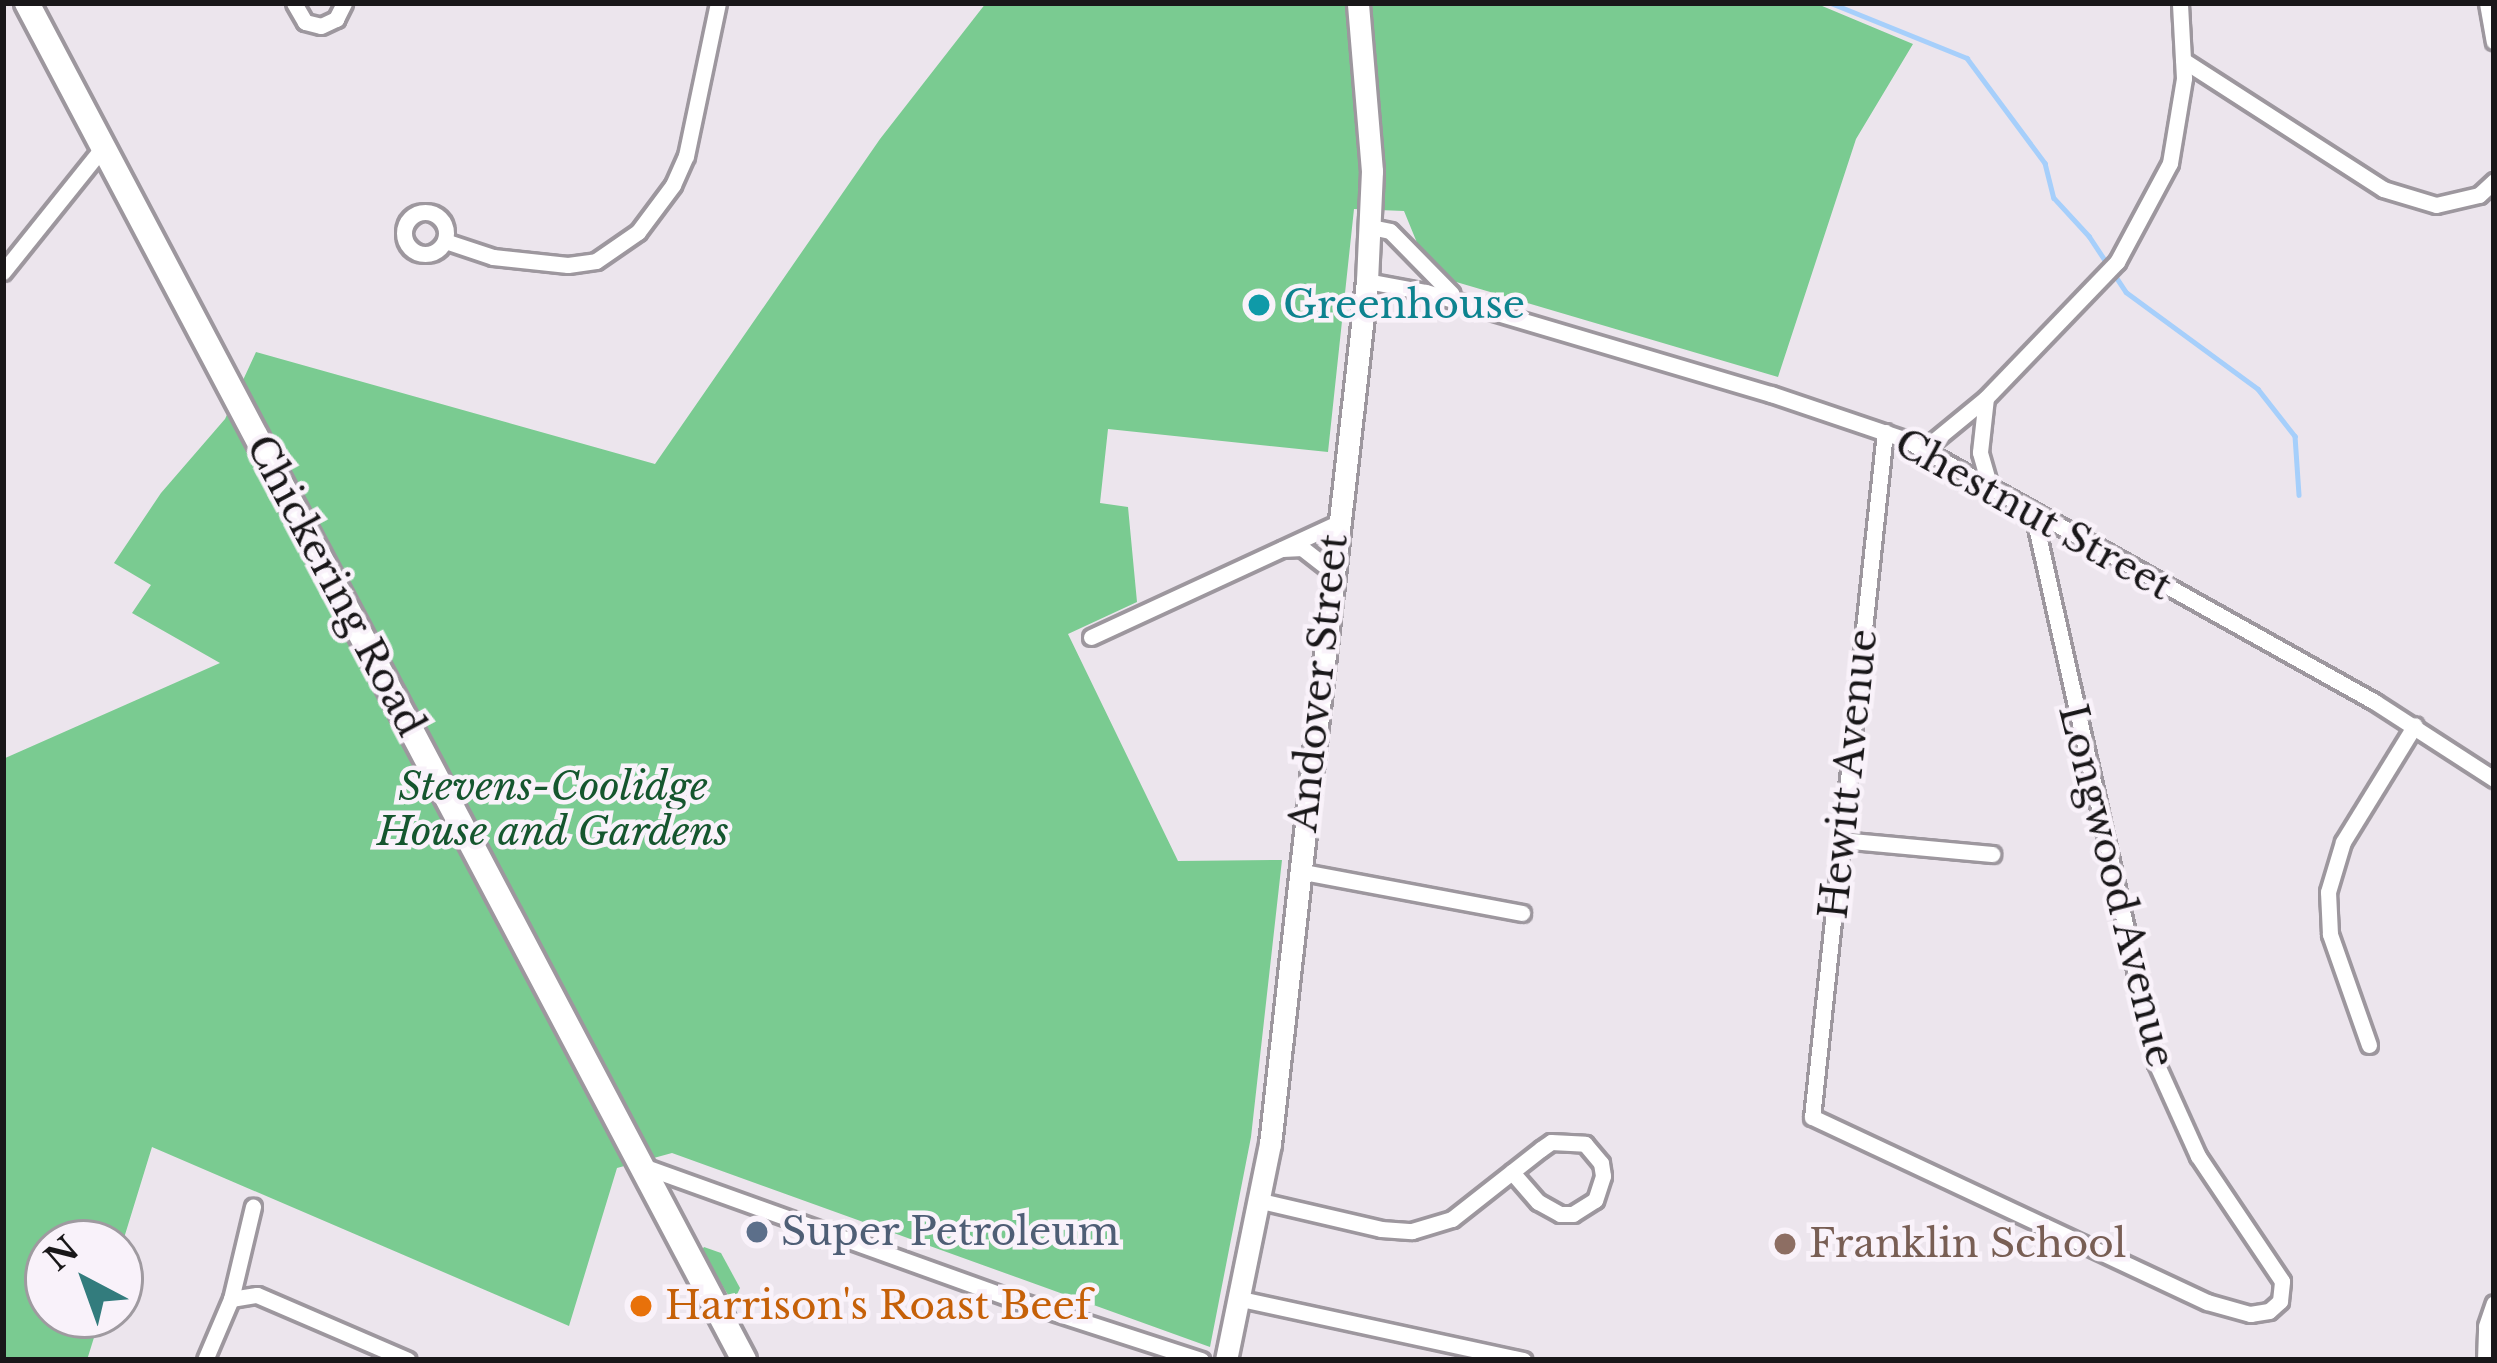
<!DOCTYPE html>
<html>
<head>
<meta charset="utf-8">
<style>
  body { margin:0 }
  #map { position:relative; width:2497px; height:1363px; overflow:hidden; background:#ece5ed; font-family:"Libre Baskerville",serif }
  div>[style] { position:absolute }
  .green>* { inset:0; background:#7acb91 }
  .stream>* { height:4.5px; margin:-2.25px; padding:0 2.25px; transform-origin:2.25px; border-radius:2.25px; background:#a6cffb }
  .roads { filter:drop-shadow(3px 0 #9d979e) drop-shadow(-3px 0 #9d979e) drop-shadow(0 3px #9d979e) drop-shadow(0 -3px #9d979e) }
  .minor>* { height:15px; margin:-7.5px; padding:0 7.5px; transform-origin:7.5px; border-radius:7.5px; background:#fff }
  .minor>.ring { margin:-7.5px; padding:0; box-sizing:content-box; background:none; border:15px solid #fff; border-radius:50% }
  .secondary>* { height:21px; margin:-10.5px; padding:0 10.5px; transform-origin:10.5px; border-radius:10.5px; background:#fff }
  .primary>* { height:24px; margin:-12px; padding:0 12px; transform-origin:12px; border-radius:12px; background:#fff }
  .dots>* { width:33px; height:33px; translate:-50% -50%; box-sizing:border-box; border:6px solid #f9f2fa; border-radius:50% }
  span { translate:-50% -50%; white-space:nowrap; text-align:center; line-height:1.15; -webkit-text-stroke:9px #f9f2fa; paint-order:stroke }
  .culture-label { font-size:39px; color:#0d838f }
  .left { translate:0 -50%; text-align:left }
  .street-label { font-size:39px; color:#191719 }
  .park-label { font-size:39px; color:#15562e; font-style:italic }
  .service-label { font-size:39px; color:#4e5e75 }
  .education-label { font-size:39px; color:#785e54 }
  .food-label { font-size:39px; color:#c56008 }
  .frame { position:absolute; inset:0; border:6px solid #191719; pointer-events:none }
  .north { position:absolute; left:24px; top:1219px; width:120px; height:120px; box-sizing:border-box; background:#f9f2fa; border:3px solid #9f9aa0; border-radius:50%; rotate:319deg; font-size:33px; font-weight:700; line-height:48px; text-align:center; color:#191719 }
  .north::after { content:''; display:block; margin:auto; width:42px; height:54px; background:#337c7d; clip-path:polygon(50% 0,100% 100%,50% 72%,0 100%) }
</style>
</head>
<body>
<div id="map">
  <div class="green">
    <i style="clip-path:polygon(986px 3px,1815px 3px,1913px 44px,1856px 139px,1778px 377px,1446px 279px,1422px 255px,1404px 211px,1354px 209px,1328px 452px,1108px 429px,1100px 503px,1128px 507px,1137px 602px,1068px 634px,1178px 861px,1282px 860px,1251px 1137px,1210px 1347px,672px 1153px,617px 1168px,569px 1326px,152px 1147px,120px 1251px,120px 1243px,48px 1243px,48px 1315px,101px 1315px,87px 1360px,3px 1360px,3px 759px,220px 663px,132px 613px,151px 585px,114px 563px,161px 493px,225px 419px,256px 352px,655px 464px,880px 139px)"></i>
    <i style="clip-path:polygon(704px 1247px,721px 1253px,740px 1288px,733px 1303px,701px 1251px)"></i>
  </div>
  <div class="stream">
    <i style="left:1831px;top:3px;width:147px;rotate:22deg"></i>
    <i style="left:1967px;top:58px;width:131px;rotate:53.4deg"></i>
    <i style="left:2045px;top:163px;width:36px;rotate:76deg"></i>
    <i style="left:2054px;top:198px;width:52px;rotate:47.4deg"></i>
    <i style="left:2089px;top:236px;width:67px;rotate:56.5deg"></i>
    <i style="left:2126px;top:292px;width:164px;rotate:36.3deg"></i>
    <i style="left:2258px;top:389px;width:60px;rotate:51.8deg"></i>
    <i style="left:2295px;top:436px;width:59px;rotate:86.1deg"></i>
  </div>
  <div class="roads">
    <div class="minor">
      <i style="left:294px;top:3px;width:22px;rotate:60deg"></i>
      <i style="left:305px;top:22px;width:16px;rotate:14deg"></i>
      <i style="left:321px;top:26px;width:17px;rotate:-25deg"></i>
      <i style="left:336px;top:19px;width:18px;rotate:-63deg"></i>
      <i style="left:2487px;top:3px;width:39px;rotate:80deg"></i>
      <i style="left:2183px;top:60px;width:238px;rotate:32.8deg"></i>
      <i style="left:2383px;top:189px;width:55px;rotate:16.8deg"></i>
      <i style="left:2436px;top:205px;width:44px;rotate:-13.1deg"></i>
      <i style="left:2479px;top:195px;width:21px;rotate:-43deg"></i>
      <i class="ring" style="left:404px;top:212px;width:27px;height:27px"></i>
      <i style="left:1371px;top:227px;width:19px;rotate:12deg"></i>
      <i style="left:1390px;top:231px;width:88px;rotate:45.5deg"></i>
      <i style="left:445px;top:241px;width:51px;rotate:18.4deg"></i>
      <i style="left:493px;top:257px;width:75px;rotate:6.1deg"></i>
      <i style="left:568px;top:265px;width:28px;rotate:-8deg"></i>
      <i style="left:596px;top:261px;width:51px;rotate:-34.6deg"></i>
      <i style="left:638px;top:232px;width:59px;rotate:-53.3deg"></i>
      <i style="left:673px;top:185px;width:32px;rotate:-66deg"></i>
      <i style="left:686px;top:156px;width:156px;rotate:-78.2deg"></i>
      <i style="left:3px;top:272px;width:160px;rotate:-51.3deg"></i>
      <i style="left:1367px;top:281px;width:60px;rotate:10.6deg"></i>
      <i style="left:1426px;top:292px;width:360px;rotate:16.5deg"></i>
      <i style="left:1771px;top:394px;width:140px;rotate:18.7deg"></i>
      <i style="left:1904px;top:439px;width:539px;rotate:29.18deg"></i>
      <i style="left:2375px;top:702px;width:142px;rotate:32.9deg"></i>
      <i style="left:1885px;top:432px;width:689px;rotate:96.08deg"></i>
      <i style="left:1812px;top:1117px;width:436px;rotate:25.1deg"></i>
      <i style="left:2207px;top:1302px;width:45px;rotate:15.6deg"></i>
      <i style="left:2250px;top:1314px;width:19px;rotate:-9deg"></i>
      <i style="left:2269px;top:1311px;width:15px;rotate:-42deg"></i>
      <i style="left:2280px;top:1301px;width:20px;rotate:-84deg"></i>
      <i style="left:2282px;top:1281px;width:151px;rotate:-123.9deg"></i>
      <i style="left:2198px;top:1156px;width:102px;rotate:-114.3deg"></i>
      <i style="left:2156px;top:1063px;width:564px;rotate:-102.61deg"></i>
      <i style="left:1924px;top:449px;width:80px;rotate:-39.4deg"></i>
      <i style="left:1989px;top:484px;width:33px;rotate:-106deg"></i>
      <i style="left:1980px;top:452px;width:54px;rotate:-83.7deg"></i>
      <i style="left:1986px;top:398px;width:189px;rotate:-46.1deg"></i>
      <i style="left:2117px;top:262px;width:112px;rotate:-61.8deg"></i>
      <i style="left:2170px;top:163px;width:86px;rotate:-80.6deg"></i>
      <i style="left:2184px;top:78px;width:75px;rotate:-93.1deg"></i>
      <i style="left:1282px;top:549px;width:20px;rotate:-3deg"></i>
      <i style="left:1302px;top:548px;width:37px;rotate:38deg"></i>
      <i style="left:1091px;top:637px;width:270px;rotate:-24.8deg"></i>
      <i style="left:1840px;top:840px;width:153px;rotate:5.3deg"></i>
      <i style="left:1298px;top:871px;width:228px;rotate:10.6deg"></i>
      <i style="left:2369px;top:1045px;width:118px;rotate:-109.4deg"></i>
      <i style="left:2330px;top:934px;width:42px;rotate:-92.7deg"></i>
      <i style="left:2328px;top:892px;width:52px;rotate:-73.3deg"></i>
      <i style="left:2343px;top:842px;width:137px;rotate:-58.4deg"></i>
      <i style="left:643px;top:1166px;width:393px;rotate:19.8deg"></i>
      <i style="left:1013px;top:1299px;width:198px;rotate:18deg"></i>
      <i style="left:1261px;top:1201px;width:123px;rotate:13.1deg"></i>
      <i style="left:1381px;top:1229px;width:31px;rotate:4deg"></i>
      <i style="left:1412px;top:1231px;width:42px;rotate:-16.7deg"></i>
      <i style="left:1452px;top:1219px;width:113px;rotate:-38.2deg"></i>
      <i style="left:1541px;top:1149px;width:12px;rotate:-35deg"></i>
      <i style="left:1551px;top:1142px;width:34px;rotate:3deg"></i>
      <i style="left:1585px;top:1144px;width:25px;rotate:50deg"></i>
      <i style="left:1601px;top:1163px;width:13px;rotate:81deg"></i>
      <i style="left:1603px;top:1176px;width:25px;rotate:108deg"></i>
      <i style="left:1595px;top:1200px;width:26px;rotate:148deg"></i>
      <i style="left:1573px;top:1214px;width:13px;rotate:180deg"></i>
      <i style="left:1560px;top:1214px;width:25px;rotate:-151deg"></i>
      <i style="left:1538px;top:1202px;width:40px;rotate:-131deg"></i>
      <i style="left:231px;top:1299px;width:26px;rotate:-9deg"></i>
      <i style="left:257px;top:1295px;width:164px;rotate:23.3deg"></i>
      <i style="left:1241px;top:1299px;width:289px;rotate:12.2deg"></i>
      <i style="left:205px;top:1360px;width:66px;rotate:-66.9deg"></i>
      <i style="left:231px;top:1299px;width:95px;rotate:-76.6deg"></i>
      <i style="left:2485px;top:1360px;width:34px;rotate:-88deg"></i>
      <i style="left:2486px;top:1326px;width:24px;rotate:-71deg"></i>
    </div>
    <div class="secondary">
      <i style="left:1226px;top:1360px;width:220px;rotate:-78.5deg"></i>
      <i style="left:1270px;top:1144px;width:868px;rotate:-83.59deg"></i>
      <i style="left:1367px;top:281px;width:110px;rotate:-87.4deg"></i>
      <i style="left:1372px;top:171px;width:169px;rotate:-94.8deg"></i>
    </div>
    <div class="primary">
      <i style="left:27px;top:3px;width:1535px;rotate:62.15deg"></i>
    </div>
  </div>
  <div class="dots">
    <i style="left:1259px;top:305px;background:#0f9aa8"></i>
    <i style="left:757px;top:1232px;background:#5c6f8a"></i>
    <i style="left:1785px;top:1244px;background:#8d6e63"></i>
    <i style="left:641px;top:1306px;background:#e8710a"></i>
  </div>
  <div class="culture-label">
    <span class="left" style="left:1283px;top:305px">Greenhouse</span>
  </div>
  <div class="street-label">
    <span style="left:2033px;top:515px;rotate:29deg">Chestnut Street</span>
    <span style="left:335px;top:586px;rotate:62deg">Chickering Road</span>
    <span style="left:1319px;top:683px;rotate:-84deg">Andover Street</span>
    <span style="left:1849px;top:774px;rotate:-84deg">Hewitt Avenue</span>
    <span style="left:2116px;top:886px;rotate:76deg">Longwood Avenue</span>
  </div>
  <div class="park-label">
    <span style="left:553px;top:810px">Stevens-Coolidge<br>House and Gardens</span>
  </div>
  <div class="service-label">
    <span class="left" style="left:781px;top:1232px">Super Petroleum</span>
  </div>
  <div class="education-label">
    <span class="left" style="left:1809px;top:1244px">Franklin School</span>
  </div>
  <div class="food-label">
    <span class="left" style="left:665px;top:1306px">Harrison's Roast Beef</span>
  </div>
  <div class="frame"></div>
  <div class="north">N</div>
</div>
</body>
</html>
